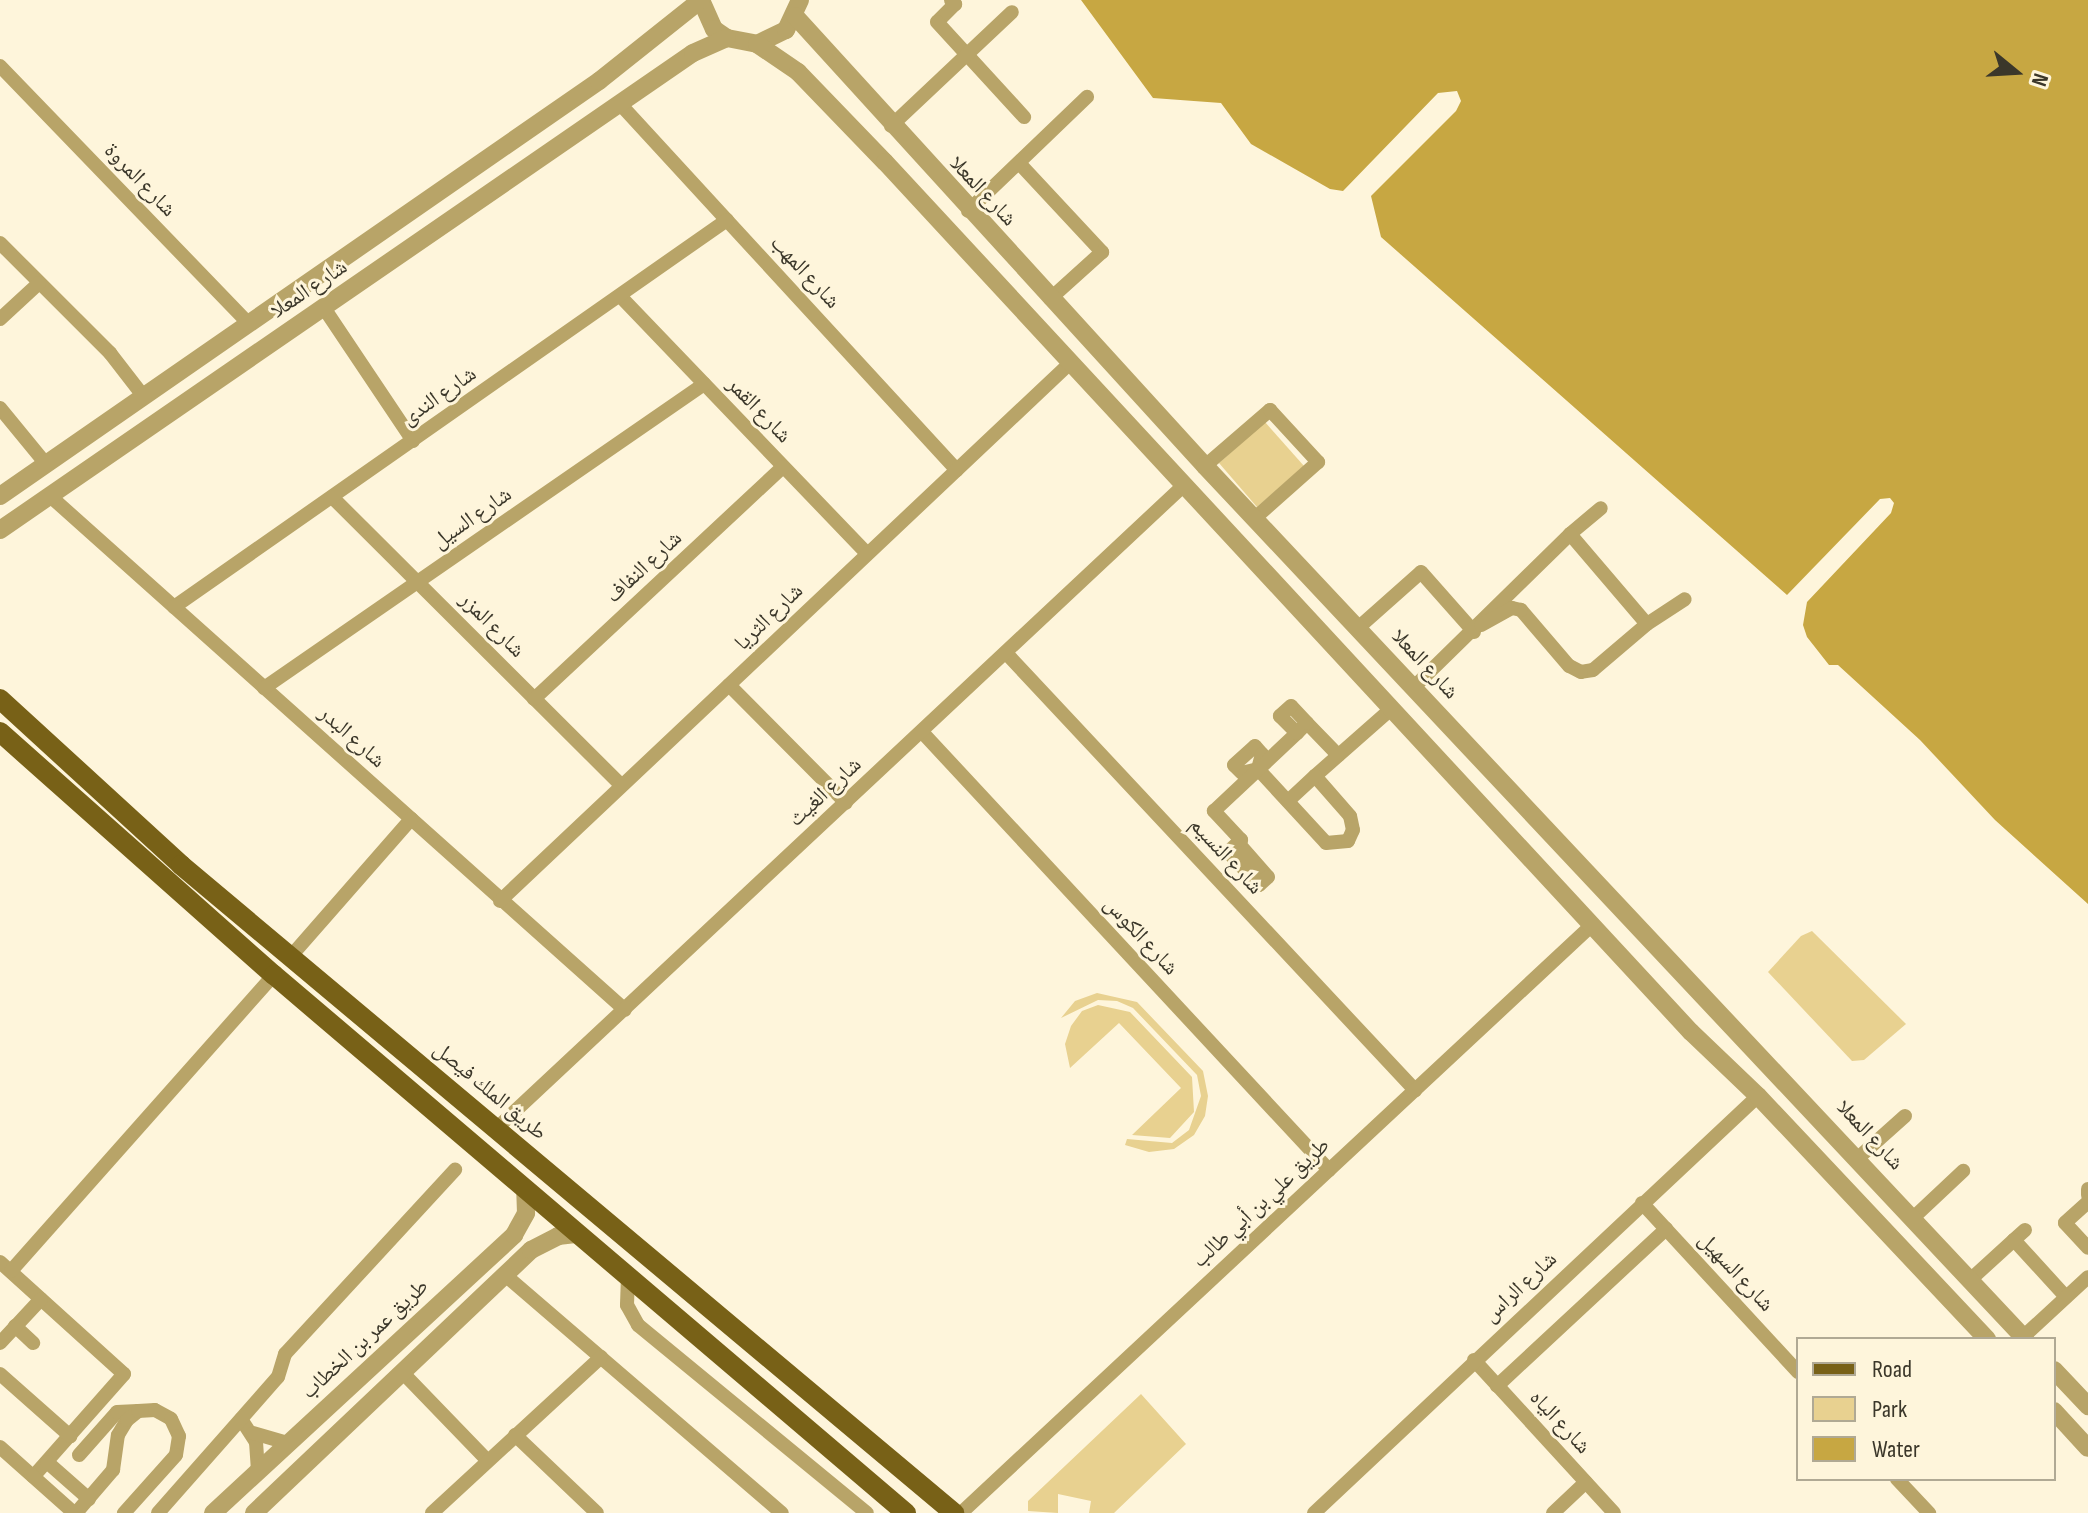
<!DOCTYPE html>
<html>
<head>
<meta charset="utf-8">
<style>
  body { margin:0 }
  #map { position:relative; width:2088px; height:1513px; overflow:hidden; background:#fef5db; font-family:"Sofia Sans Condensed","Noto Naskh Arabic",sans-serif }
  div>[style] { position:absolute }
  .green>* { inset:0; background:#e8d190 }
  .water>* { inset:0; background:#c7a742 }
  .minor>* { height:14px; margin:-7px; padding:0 7px; transform-origin:7px; border-radius:7px; background:#b8a468 }
  .tertiary>* { height:18px; margin:-9px; padding:0 9px; transform-origin:9px; border-radius:9px; background:#b8a468 }
  .primary>* { height:20px; margin:-10px; padding:0 10px; transform-origin:10px; border-radius:10px; background:#786117 }
  span { translate:-50% -50%; white-space:nowrap; text-align:center; line-height:1.15; -webkit-text-stroke:6px #fef5db; paint-order:stroke }
  .street-label { font-size:22px; color:#3b372a }
  .legend { position:absolute; left:1796px; top:1337px; width:260px; height:144px; box-sizing:border-box; background:#fef5db; border:2px solid #b0a994; margin:0; padding:10px 14px; list-style:none; font-size:24px; color:#3b372a }
  .legend li { display:flex; align-items:center; gap:16px; height:40px }
  .legend b { width:40px; border:2px solid #b0a994 }
  .north { position:absolute; left:1976px; top:32px; width:80px; height:80px; -webkit-text-stroke:6px #fef5db; paint-order:stroke; rotate:108deg; font-size:22px; font-weight:700; line-height:32px; text-align:center; color:#3b372a }
  .north::after { content:''; display:block; margin:auto; width:28px; height:36px; background:#3b372a; clip-path:polygon(50% 0,100% 100%,50% 72%,0 100%) }
</style>
</head>
<body>
<div id="map">
  <div class="green">
    <i style="clip-path:polygon(1265px 422px,1304px 466px,1257px 507px,1219px 463px)"></i>
    <i style="clip-path:polygon(1812px 931px,1906px 1024px,1864px 1060px,1852px 1061px,1768px 972px,1801px 936px)"></i>
    <i style="clip-path:polygon(1097px 993px,1137px 1002px,1203px 1071px,1208px 1096px,1205px 1116px,1194px 1135px,1174px 1149px,1149px 1152px,1125px 1145px,1127px 1139px,1172px 1143px,1189px 1130px,1201px 1096px,1197px 1075px,1133px 1008px,1117px 1001px,1098px 1000px,1061px 1018px,1075px 1001px)"></i>
    <i style="clip-path:polygon(1098px 1005px,1130px 1012px,1192px 1077px,1194px 1112px,1170px 1138px,1132px 1135px,1181px 1088px,1119px 1023px,1070px 1068px,1065px 1044px,1071px 1026px,1082px 1011px)"></i>
    <i style="clip-path:polygon(1141px 1394px,1186px 1444px,1114px 1513px,1089px 1513px,1091px 1501px,1058px 1494px,1058px 1513px,1028px 1511px,1028px 1501px)"></i>
  </div>
  <div class="water">
    <i style="clip-path:polygon(1081px 0,2088px 0,2088px 904px,1995px 820px,1920px 740px,1838px 665px,1829px 665px,1807px 637px,1803px 625px,1807px 602px,1891px 513px,1894px 503px,1890px 498px,1880px 499px,1787px 595px,1381px 237px,1371px 196px,1456px 111px,1461px 101px,1457px 91px,1438px 93px,1343px 191px,1330px 189px,1251px 144px,1221px 103px,1153px 98px)"></i>
  </div>
  <div class="minor">
    <i style="left:951px;top:0;width:6px;rotate:45deg"></i>
    <i style="left:955px;top:4px;width:25px;rotate:135deg"></i>
    <i style="left:937px;top:22px;width:129px;rotate:47.5deg"></i>
    <i style="left:0;top:66px;width:359px;rotate:46deg"></i>
    <i style="left:621px;top:105px;width:496px;rotate:47.4deg"></i>
    <i style="left:891px;top:126px;width:166px;rotate:-43.3deg"></i>
    <i style="left:1019px;top:163px;width:122px;rotate:47deg"></i>
    <i style="left:1102px;top:252px;width:70px;rotate:137.9deg"></i>
    <i style="left:968px;top:211px;width:165px;rotate:-43.8deg"></i>
    <i style="left:0;top:243px;width:156px;rotate:45deg"></i>
    <i style="left:110px;top:353px;width:56px;rotate:52.3deg"></i>
    <i style="left:620px;top:296px;width:357px;rotate:46.2deg"></i>
    <i style="left:324px;top:308px;width:160px;rotate:56.2deg"></i>
    <i style="left:0;top:319px;width:53px;rotate:-42.7deg"></i>
    <i style="left:0;top:408px;width:72px;rotate:50.6deg"></i>
    <i style="left:1205px;top:466px;width:86px;rotate:-40.7deg"></i>
    <i style="left:1270px;top:410px;width:71px;rotate:47.3deg"></i>
    <i style="left:1318px;top:462px;width:84px;rotate:138.4deg"></i>
    <i style="left:50px;top:496px;width:771px;rotate:41.79deg"></i>
    <i style="left:332px;top:497px;width:408px;rotate:44.9deg"></i>
    <i style="left:1570px;top:534px;width:40px;rotate:-40deg"></i>
    <i style="left:174px;top:607px;width:675px;rotate:-34.99deg"></i>
    <i style="left:1647px;top:624px;width:45px;rotate:-33.3deg"></i>
    <i style="left:1358px;top:628px;width:84px;rotate:-41.6deg"></i>
    <i style="left:1421px;top:572px;width:80px;rotate:48.5deg"></i>
    <i style="left:1006px;top:653px;width:599px;rotate:46.9deg"></i>
    <i style="left:729px;top:685px;width:166px;rotate:45.2deg"></i>
    <i style="left:1414px;top:687px;width:219px;rotate:-44.4deg"></i>
    <i style="left:1570px;top:534px;width:118px;rotate:49.5deg"></i>
    <i style="left:1647px;top:624px;width:71px;rotate:139.6deg"></i>
    <i style="left:1593px;top:670px;width:12px;rotate:171deg"></i>
    <i style="left:1581px;top:672px;width:13px;rotate:-153deg"></i>
    <i style="left:1569px;top:666px;width:74px;rotate:-130.6deg"></i>
    <i style="left:1521px;top:610px;width:9px;rotate:-167deg"></i>
    <i style="left:1512px;top:608px;width:35px;rotate:151deg"></i>
    <i style="left:264px;top:688px;width:535px;rotate:-34.64deg"></i>
    <i style="left:534px;top:699px;width:340px;rotate:-43deg"></i>
    <i style="left:1307px;top:723px;width:45px;rotate:45.9deg"></i>
    <i style="left:922px;top:732px;width:598px;rotate:47.1deg"></i>
    <i style="left:1258px;top:769px;width:16px;rotate:166deg"></i>
    <i style="left:1242px;top:773px;width:11px;rotate:-135deg"></i>
    <i style="left:1234px;top:765px;width:28px;rotate:-42deg"></i>
    <i style="left:1255px;top:746px;width:11px;rotate:49deg"></i>
    <i style="left:1262px;top:754px;width:16px;rotate:105deg"></i>
    <i style="left:1258px;top:769px;width:100px;rotate:47.4deg"></i>
    <i style="left:1326px;top:843px;width:22px;rotate:-5deg"></i>
    <i style="left:1348px;top:841px;width:12px;rotate:-66deg"></i>
    <i style="left:1353px;top:830px;width:14px;rotate:-102deg"></i>
    <i style="left:1350px;top:816px;width:53px;rotate:-131.2deg"></i>
    <i style="left:1315px;top:776px;width:101px;rotate:-41.4deg"></i>
    <i style="left:1288px;top:801px;width:37px;rotate:-43deg"></i>
    <i style="left:1238px;top:843px;width:45px;rotate:48.6deg"></i>
    <i style="left:1268px;top:877px;width:12px;rotate:138deg"></i>
    <i style="left:1259px;top:885px;width:45px;rotate:-133.2deg"></i>
    <i style="left:1228px;top:852px;width:18px;rotate:-43deg"></i>
    <i style="left:1241px;top:840px;width:40px;rotate:-133deg"></i>
    <i style="left:1214px;top:811px;width:114px;rotate:-43.2deg"></i>
    <i style="left:1297px;top:733px;width:14px;rotate:-45deg"></i>
    <i style="left:1307px;top:723px;width:23px;rotate:-133deg"></i>
    <i style="left:1291px;top:706px;width:15px;rotate:138deg"></i>
    <i style="left:1280px;top:716px;width:24px;rotate:45deg"></i>
    <i style="left:500px;top:901px;width:781px;rotate:-43.34deg"></i>
    <i style="left:292px;top:955px;width:181px;rotate:-48.8deg"></i>
    <i style="left:497px;top:1128px;width:938px;rotate:-43.1deg"></i>
    <i style="left:1858px;top:1158px;width:63px;rotate:-41.8deg"></i>
    <i style="left:2088px;top:1189px;width:6px;rotate:90deg"></i>
    <i style="left:2088px;top:1202px;width:31px;rotate:138deg"></i>
    <i style="left:2065px;top:1223px;width:34px;rotate:47deg"></i>
    <i style="left:1642px;top:1203px;width:230px;rotate:47.3deg"></i>
    <i style="left:1913px;top:1218px;width:69px;rotate:-43.2deg"></i>
    <i style="left:2025px;top:1230px;width:15px;rotate:138deg"></i>
    <i style="left:2014px;top:1240px;width:77px;rotate:47.6deg"></i>
    <i style="left:0;top:1262px;width:167px;rotate:42.1deg"></i>
    <i style="left:124px;top:1374px;width:137px;rotate:131.5deg"></i>
    <i style="left:11px;top:1271px;width:396px;rotate:-48.4deg"></i>
    <i style="left:505px;top:1275px;width:365px;rotate:40.7deg"></i>
    <i style="left:628px;top:1276px;width:29px;rotate:92deg"></i>
    <i style="left:627px;top:1305px;width:23px;rotate:61deg"></i>
    <i style="left:638px;top:1325px;width:296px;rotate:39.4deg"></i>
    <i style="left:1970px;top:1280px;width:59px;rotate:-42.3deg"></i>
    <i style="left:15px;top:1326px;width:25px;rotate:43deg"></i>
    <i style="left:2023px;top:1337px;width:88px;rotate:-42.7deg"></i>
    <i style="left:0;top:1343px;width:60px;rotate:-47deg"></i>
    <i style="left:1474px;top:1360px;width:207px;rotate:47.5deg"></i>
    <i style="left:403px;top:1373px;width:122px;rotate:46deg"></i>
    <i style="left:0;top:1374px;width:94px;rotate:41.5deg"></i>
    <i style="left:1497px;top:1386px;width:231px;rotate:-42.9deg"></i>
    <i style="left:241px;top:1419px;width:27px;rotate:57deg"></i>
    <i style="left:256px;top:1442px;width:29px;rotate:86deg"></i>
    <i style="left:253px;top:1433px;width:35px;rotate:16deg"></i>
    <i style="left:515px;top:1435px;width:113px;rotate:43.6deg"></i>
    <i style="left:0;top:1447px;width:99px;rotate:41.7deg"></i>
    <i style="left:79px;top:1455px;width:57px;rotate:-48.5deg"></i>
    <i style="left:117px;top:1412px;width:21px;rotate:-3deg"></i>
    <i style="left:47px;top:1462px;width:56px;rotate:41.4deg"></i>
    <i style="left:1897px;top:1479px;width:47px;rotate:46.7deg"></i>
    <i style="left:76px;top:1513px;width:57px;rotate:-49.3deg"></i>
    <i style="left:113px;top:1470px;width:35px;rotate:-82deg"></i>
    <i style="left:118px;top:1435px;width:17px;rotate:-59deg"></i>
    <i style="left:127px;top:1420px;width:14px;rotate:-39deg"></i>
    <i style="left:138px;top:1411px;width:17px;rotate:-3deg"></i>
    <i style="left:155px;top:1410px;width:18px;rotate:29deg"></i>
    <i style="left:171px;top:1419px;width:19px;rotate:65deg"></i>
    <i style="left:179px;top:1436px;width:19px;rotate:99deg"></i>
    <i style="left:176px;top:1455px;width:78px;rotate:131.9deg"></i>
    <i style="left:158px;top:1513px;width:181px;rotate:-48.6deg"></i>
    <i style="left:278px;top:1377px;width:24px;rotate:-73deg"></i>
    <i style="left:285px;top:1354px;width:251px;rotate:-47.3deg"></i>
    <i style="left:432px;top:1513px;width:230px;rotate:-42.7deg"></i>
    <i style="left:961px;top:1513px;width:862px;rotate:-42.98deg"></i>
    <i style="left:1314px;top:1513px;width:609px;rotate:-43.2deg"></i>
    <i style="left:1553px;top:1513px;width:45px;rotate:-43.2deg"></i>
  </div>
  <div class="tertiary">
    <i style="left:701px;top:0;width:32px;rotate:66deg"></i>
    <i style="left:714px;top:29px;width:16px;rotate:35deg"></i>
    <i style="left:727px;top:38px;width:31px;rotate:11deg"></i>
    <i style="left:757px;top:44px;width:32px;rotate:-26deg"></i>
    <i style="left:786px;top:30px;width:33px;rotate:-65deg"></i>
    <i style="left:795px;top:16px;width:609px;rotate:47.66deg"></i>
    <i style="left:1205px;top:466px;width:1198px;rotate:46.79deg"></i>
    <i style="left:757px;top:44px;width:50px;rotate:34.3deg"></i>
    <i style="left:798px;top:72px;width:125px;rotate:46deg"></i>
    <i style="left:885px;top:162px;width:1186px;rotate:47.19deg"></i>
    <i style="left:1691px;top:1032px;width:93px;rotate:43.7deg"></i>
    <i style="left:1758px;top:1096px;width:334px;rotate:46.7deg"></i>
    <i style="left:0;top:496px;width:729px;rotate:-34.72deg"></i>
    <i style="left:599px;top:81px;width:130px;rotate:-38.5deg"></i>
    <i style="left:0;top:530px;width:841px;rotate:-34.54deg"></i>
    <i style="left:693px;top:53px;width:37px;rotate:-24deg"></i>
    <i style="left:2054px;top:1370px;width:50px;rotate:46.6deg"></i>
    <i style="left:2054px;top:1411px;width:50px;rotate:47.4deg"></i>
    <i style="left:213px;top:1513px;width:410px;rotate:-42.7deg"></i>
    <i style="left:514px;top:1235px;width:25px;rotate:-61deg"></i>
    <i style="left:526px;top:1213px;width:24px;rotate:-92deg"></i>
    <i style="left:254px;top:1513px;width:382px;rotate:-43.5deg"></i>
    <i style="left:531px;top:1250px;width:30px;rotate:-27deg"></i>
    <i style="left:558px;top:1236px;width:20px;rotate:-6deg"></i>
  </div>
  <div class="primary">
    <i style="left:0;top:699px;width:246px;rotate:42.5deg"></i>
    <i style="left:181px;top:865px;width:1009px;rotate:39.97deg"></i>
    <i style="left:0;top:732px;width:366px;rotate:41.6deg"></i>
    <i style="left:274px;top:975px;width:830px;rotate:40.41deg"></i>
  </div>
  <div class="street-label">
    <span style="left:140px;top:180px;rotate:46deg">شارع المروة</span>
    <span style="left:983px;top:191px;rotate:47deg">شارع المعلا</span>
    <span style="left:805px;top:272px;rotate:47deg">شارع المهب</span>
    <span style="left:309px;top:289px;rotate:-34deg">شارع المعلا</span>
    <span style="left:439px;top:396px;rotate:-35deg">شارع الندى</span>
    <span style="left:759px;top:410px;rotate:46deg">شارع القمر</span>
    <span style="left:472px;top:518px;rotate:-35deg">شارع السيل</span>
    <span style="left:644px;top:567px;rotate:-43deg">شارع النفاف</span>
    <span style="left:769px;top:617px;rotate:-44deg">شارع الثريا</span>
    <span style="left:492px;top:625px;rotate:45deg">شارع المزر</span>
    <span style="left:1425px;top:664px;rotate:47deg">شارع المعلا</span>
    <span style="left:352px;top:737px;rotate:42deg">شارع البدر</span>
    <span style="left:825px;top:792px;rotate:-43deg">شارع الغيث</span>
    <span style="left:1226px;top:856px;rotate:47deg">شارع النسيم</span>
    <span style="left:1141px;top:936px;rotate:47deg">شارع الكوس</span>
    <span style="left:490px;top:1091px;rotate:40deg">طريق الملك فيصل</span>
    <span style="left:1870px;top:1135px;rotate:47deg">شارع المعلا</span>
    <span style="left:1261px;top:1203px;rotate:-43deg">طريق علي بن أبي طالب</span>
    <span style="left:1736px;top:1272px;rotate:47deg">شارع السهيل</span>
    <span style="left:1520px;top:1287px;rotate:-43deg">شارع الراس</span>
    <span style="left:365px;top:1339px;rotate:-43deg">طريق عمر بن الخطاب</span>
    <span style="left:1560px;top:1422px;rotate:47deg">شارع الياه</span>
  </div>
  <ul class="legend">
  <li><b style="height:10px;background:#786117"></b>Road</li>
  <li><b style="height:22px;background:#e8d190"></b>Park</li>
  <li><b style="height:22px;background:#c7a742"></b>Water</li>
  </ul>
  <div class="north">N</div>
</div>
</body>
</html>
